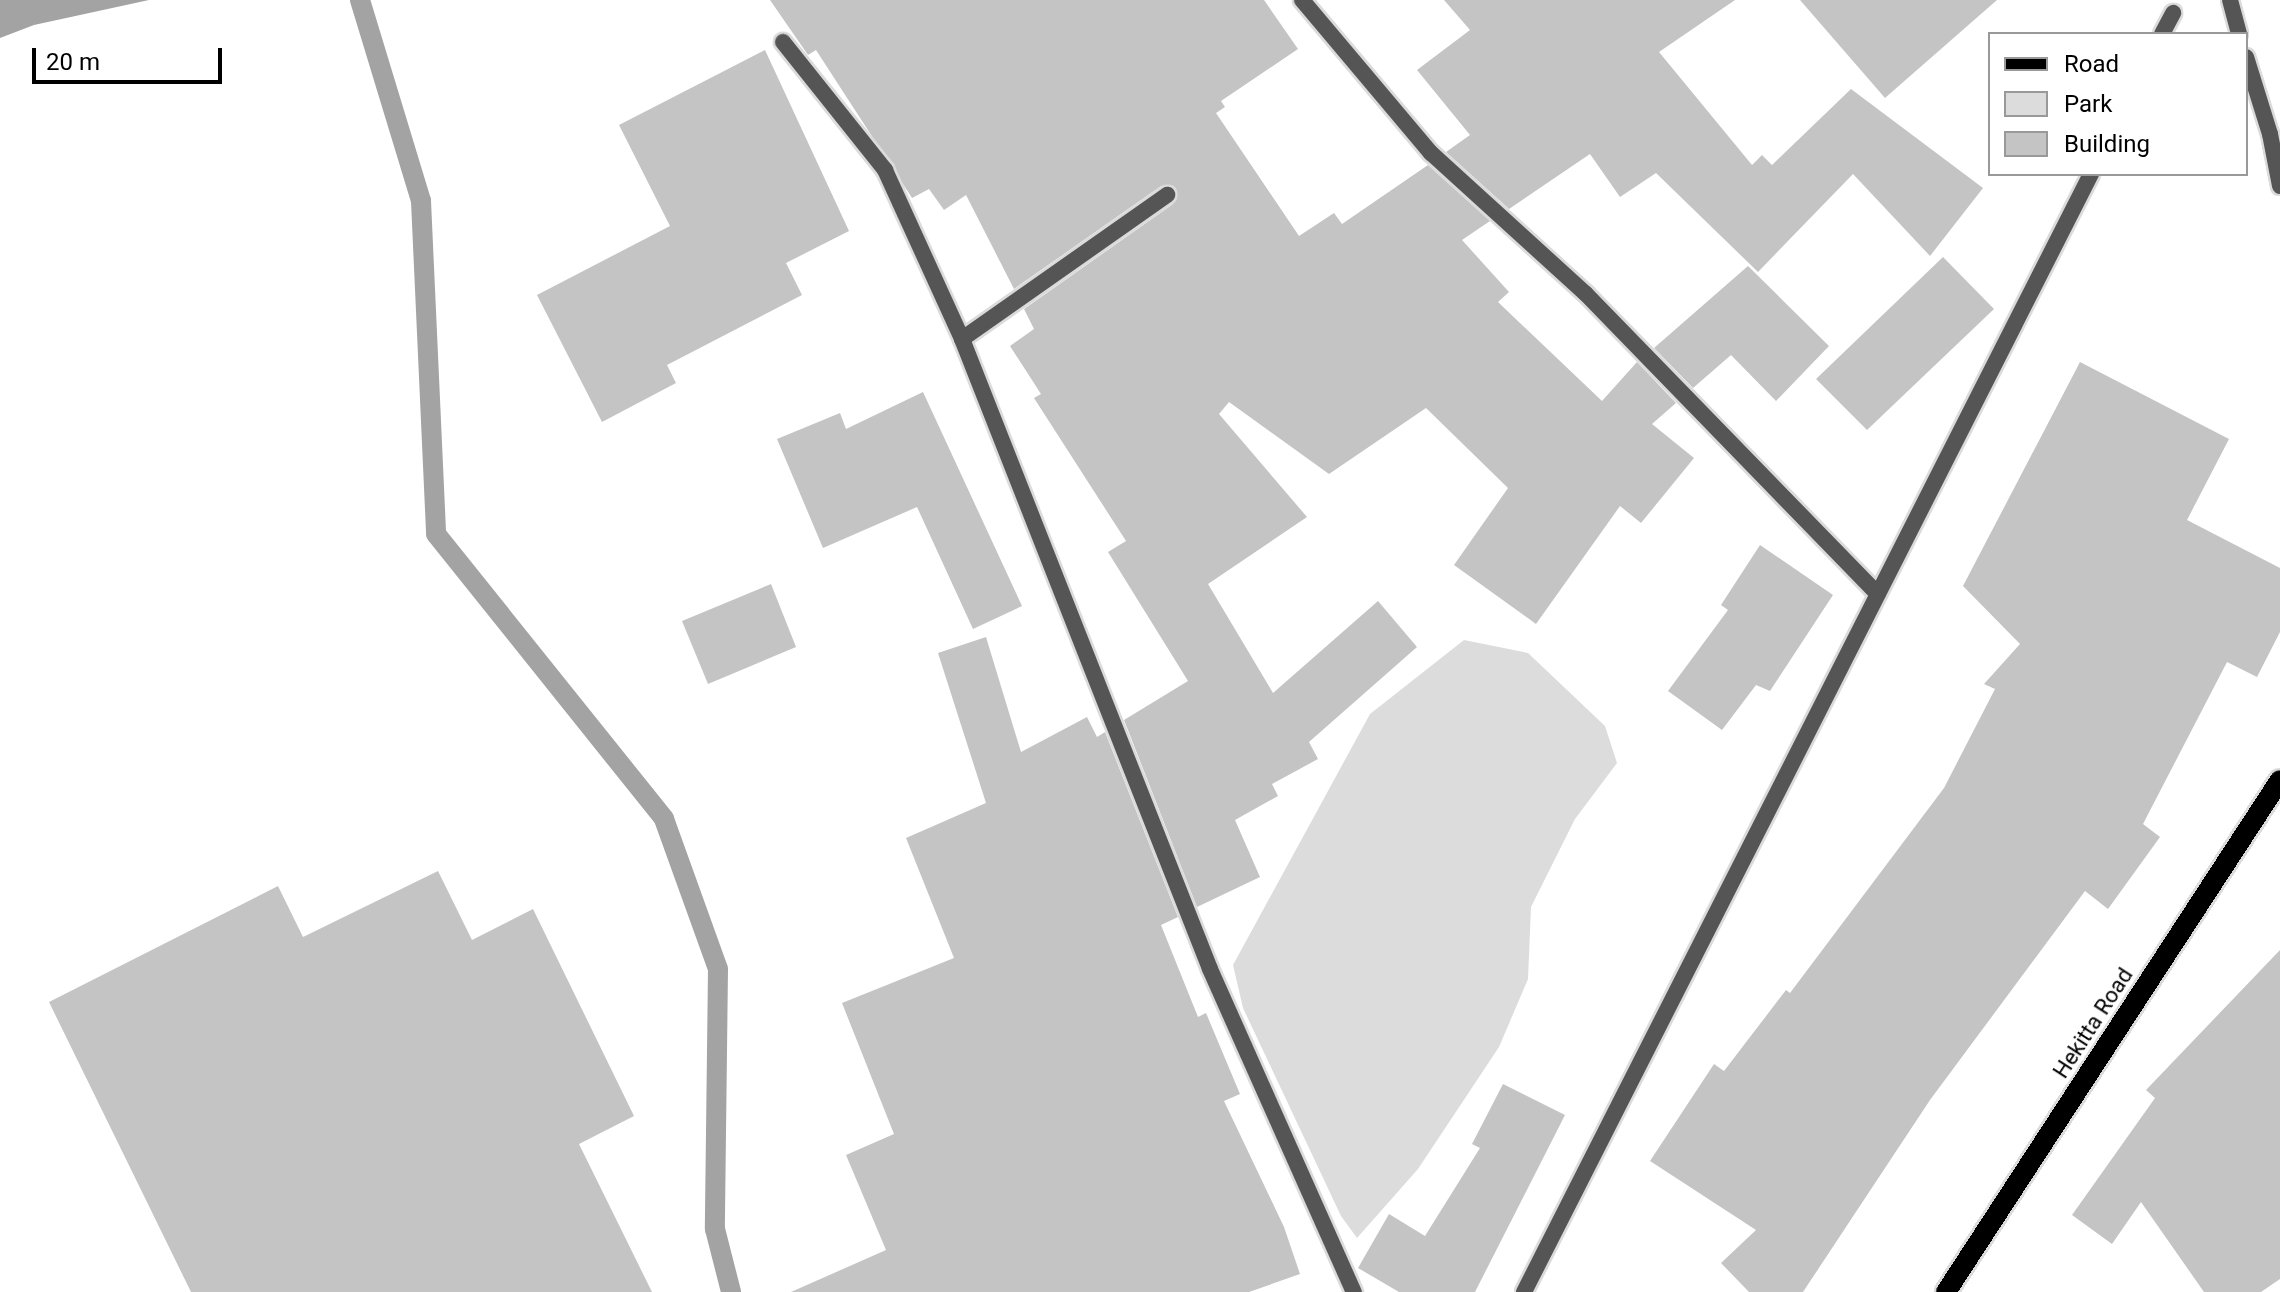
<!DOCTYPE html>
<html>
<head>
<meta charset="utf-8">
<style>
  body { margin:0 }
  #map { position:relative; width:2280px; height:1292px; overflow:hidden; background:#fff; font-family:Roboto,sans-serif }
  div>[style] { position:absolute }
  .green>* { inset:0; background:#dcdcdc }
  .water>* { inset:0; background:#a3a3a3 }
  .stream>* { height:20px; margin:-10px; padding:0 10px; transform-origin:10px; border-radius:10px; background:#a3a3a3 }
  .building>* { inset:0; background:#c4c4c4 }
  .roads { filter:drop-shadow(2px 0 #dbdbdb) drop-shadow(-2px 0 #dbdbdb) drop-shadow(0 2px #dbdbdb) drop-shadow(0 -2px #dbdbdb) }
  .service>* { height:16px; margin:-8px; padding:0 8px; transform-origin:8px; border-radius:8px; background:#555 }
  .minor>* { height:16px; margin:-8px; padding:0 8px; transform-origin:8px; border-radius:8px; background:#555 }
  .primary>* { height:20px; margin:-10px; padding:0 10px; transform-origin:10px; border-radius:10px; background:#000 }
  span { translate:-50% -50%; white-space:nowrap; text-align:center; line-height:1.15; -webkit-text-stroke:8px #fff; paint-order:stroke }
  .street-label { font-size:22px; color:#000 }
  .legend { position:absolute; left:1988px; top:32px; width:260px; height:144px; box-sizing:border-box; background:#fff; border:2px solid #999; margin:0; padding:10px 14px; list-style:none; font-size:24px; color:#000 }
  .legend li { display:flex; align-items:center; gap:16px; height:40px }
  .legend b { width:40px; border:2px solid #999 }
  .scale { position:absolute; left:32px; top:48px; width:190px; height:36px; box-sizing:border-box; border:4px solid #000; border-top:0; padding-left:10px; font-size:24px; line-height:28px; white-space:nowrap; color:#000; -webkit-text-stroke:6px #fff; paint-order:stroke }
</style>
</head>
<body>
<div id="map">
  <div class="green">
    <i style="clip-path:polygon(1464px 640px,1528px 653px,1605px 726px,1617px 763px,1575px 819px,1531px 907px,1528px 979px,1499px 1047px,1418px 1169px,1357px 1238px,1341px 1216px,1243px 1008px,1233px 965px,1370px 714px)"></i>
  </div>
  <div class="water">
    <i style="clip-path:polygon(0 0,149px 0,34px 25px,0 38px)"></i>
  </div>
  <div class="stream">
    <i style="left:360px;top:0;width:210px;rotate:73.1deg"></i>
    <i style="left:421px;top:201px;width:333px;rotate:87.4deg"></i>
    <i style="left:436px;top:534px;width:365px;rotate:51.3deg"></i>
    <i style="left:664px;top:819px;width:159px;rotate:70.2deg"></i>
    <i style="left:718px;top:969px;width:260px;rotate:90.7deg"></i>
    <i style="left:715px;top:1229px;width:65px;rotate:75.7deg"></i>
  </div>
  <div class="building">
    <i style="clip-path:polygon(770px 0,1264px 0,1298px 49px,1221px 101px,1225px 107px,1216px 113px,1299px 236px,1334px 213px,1342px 224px,1428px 165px,1490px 221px,1462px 240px,1509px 292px,1498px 302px,1602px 401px,1637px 362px,1676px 403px,1652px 424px,1694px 458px,1641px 523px,1620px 506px,1536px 624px,1454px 565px,1508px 488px,1426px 408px,1329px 474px,1229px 402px,1219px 414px,1307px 517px,1208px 584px,1273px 693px,1378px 601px,1417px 647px,1309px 742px,1318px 759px,1272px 784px,1278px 796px,1235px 820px,1260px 877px,1197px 907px,1124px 720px,1188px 681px,1108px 552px,1126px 541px,1034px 398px,1041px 394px,1010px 346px,1034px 329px,1024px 309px,1173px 204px,1176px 189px,1161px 186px,1014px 289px,966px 195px,944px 210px,929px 189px,912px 198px,816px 50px,808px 55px)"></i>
    <i style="clip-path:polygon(1444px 0,1735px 0,1659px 52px,1752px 165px,1762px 155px,1772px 165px,1851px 89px,1983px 188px,1930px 256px,1853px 174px,1758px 272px,1656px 173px,1620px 197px,1590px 154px,1509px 209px,1446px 152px,1470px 135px,1417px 70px,1470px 30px)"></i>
    <i style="clip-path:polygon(1800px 0,1997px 0,1885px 98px)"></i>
    <i style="clip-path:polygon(765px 50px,849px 231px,786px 263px,802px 295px,667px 365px,676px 383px,602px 422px,537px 295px,670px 226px,619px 125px)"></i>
    <i style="clip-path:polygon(1943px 257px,1994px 309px,1867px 430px,1816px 379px)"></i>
    <i style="clip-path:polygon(1748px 266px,1829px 346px,1776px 401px,1731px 355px,1693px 388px,1654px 348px)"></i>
    <i style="clip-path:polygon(2080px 362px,2229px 439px,2187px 520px,2280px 568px,2280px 632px,2257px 677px,2227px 662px,2143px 824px,2160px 837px,2108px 909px,2085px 891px,1930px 1100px,1803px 1292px,1749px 1292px,1721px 1263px,1756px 1230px,1650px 1161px,1714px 1064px,1724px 1071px,1786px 990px,1790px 993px,1944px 788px,1995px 689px,1984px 684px,2020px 644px,1963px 586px)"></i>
    <i style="clip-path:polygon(923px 392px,1022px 606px,973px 629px,917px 507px,823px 548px,777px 439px,840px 413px,846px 429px)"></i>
    <i style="clip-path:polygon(1760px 545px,1833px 595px,1770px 691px,1756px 685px,1722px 730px,1668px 691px,1728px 610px,1721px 605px)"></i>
    <i style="clip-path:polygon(771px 584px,796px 647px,708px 684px,682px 621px)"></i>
    <i style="clip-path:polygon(986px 637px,1021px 752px,1087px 717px,1097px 737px,1105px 732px,1178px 917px,1161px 925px,1198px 1017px,1206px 1013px,1240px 1094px,1224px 1101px,1284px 1227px,1300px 1274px,1249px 1292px,791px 1292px,886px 1250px,846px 1155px,894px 1134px,842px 1003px,954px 958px,906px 838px,986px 803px,938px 653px)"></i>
    <i style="clip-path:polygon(438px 871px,472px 940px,533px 909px,634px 1116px,579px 1144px,652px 1292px,191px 1292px,49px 1002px,278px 886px,303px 937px)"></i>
    <i style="clip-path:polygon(2280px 950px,2280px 1279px,2261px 1292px,2204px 1292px,2141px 1202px,2112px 1244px,2072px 1215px,2155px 1098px,2146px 1090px)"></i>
    <i style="clip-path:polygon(1503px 1084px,1565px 1115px,1475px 1292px,1399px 1292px,1358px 1268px,1389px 1214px,1425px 1236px,1480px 1148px,1472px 1144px)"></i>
  </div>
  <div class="roads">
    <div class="service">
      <i style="left:1302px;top:0;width:200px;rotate:49.9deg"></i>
      <i style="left:1431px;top:153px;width:208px;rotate:42.3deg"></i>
      <i style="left:1585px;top:293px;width:420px;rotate:45.8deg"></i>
    </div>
    <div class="minor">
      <i style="left:2230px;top:0;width:35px;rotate:75deg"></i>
      <i style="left:2162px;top:34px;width:24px;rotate:-62deg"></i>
      <i style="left:783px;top:42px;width:164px;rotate:51.4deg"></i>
      <i style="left:885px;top:170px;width:186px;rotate:65.5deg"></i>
      <i style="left:962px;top:339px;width:677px;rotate:68.51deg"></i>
      <i style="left:1210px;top:969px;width:354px;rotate:66deg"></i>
      <i style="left:2246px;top:57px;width:81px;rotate:72.7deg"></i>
      <i style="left:2270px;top:134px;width:53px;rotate:79.1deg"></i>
      <i style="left:962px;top:339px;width:251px;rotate:-35.1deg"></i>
      <i style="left:1524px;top:1292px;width:1254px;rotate:-63.11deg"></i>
    </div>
    <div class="primary">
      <i style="left:1946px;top:1292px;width:611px;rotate:-56.88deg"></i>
    </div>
  </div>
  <div class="street-label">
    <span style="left:2093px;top:1023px;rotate:-57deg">Hekitta Road</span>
  </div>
  <ul class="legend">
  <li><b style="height:10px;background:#000"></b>Road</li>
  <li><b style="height:22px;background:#dcdcdc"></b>Park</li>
  <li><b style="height:22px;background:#c4c4c4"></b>Building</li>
  </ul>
  <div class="scale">20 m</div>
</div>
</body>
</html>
